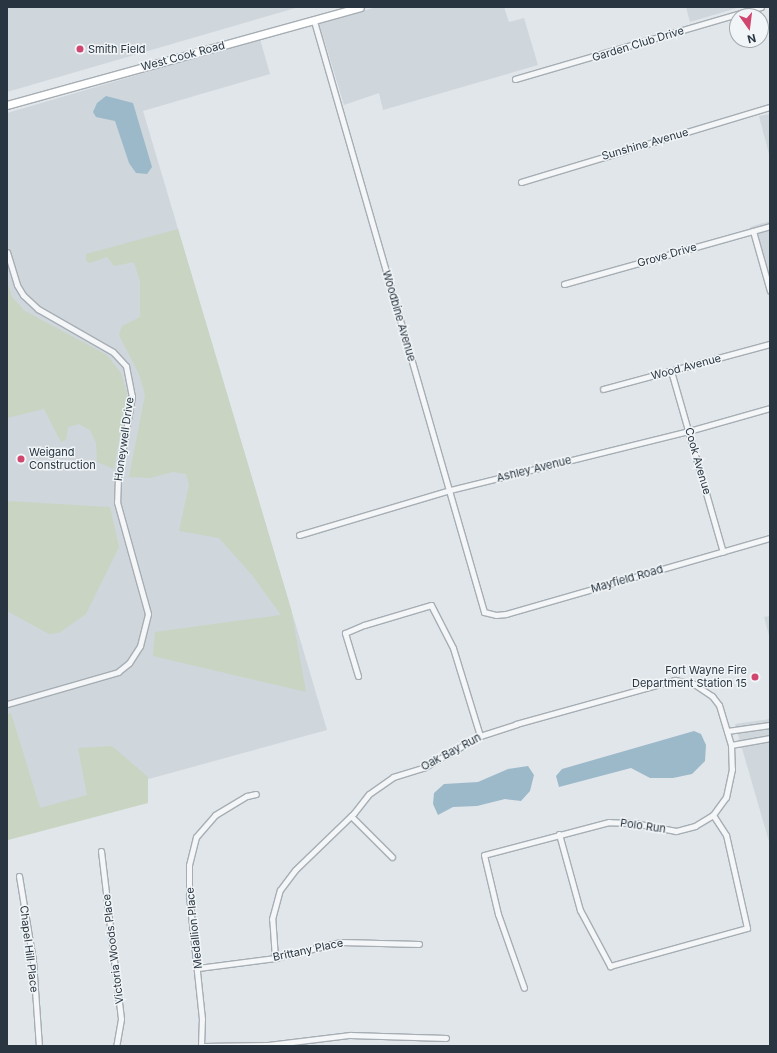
<!DOCTYPE html>
<html>
<head>
<meta charset="utf-8">
<style>
  body { margin:0 }
  #map { position:relative; width:777px; height:1053px; overflow:hidden; background:#e1e6ea; font-family:Inter,sans-serif }
  div>[style] { position:absolute }
  .built>* { inset:0; background:#cfd6dc }
  .green>* { inset:0; background:#c9d4c2 }
  .water>* { inset:0; background:#9cb9ca }
  .roads { filter:drop-shadow(1px 0 #a6aeb4) drop-shadow(-1px 0 #a6aeb4) drop-shadow(0 1px #a6aeb4) drop-shadow(0 -1px #a6aeb4) }
  .minor>* { height:5px; margin:-2.5px; padding:0 2.5px; transform-origin:2.5px; border-radius:2.5px; background:#f4f6f8 }
  .secondary>* { height:7px; margin:-3.5px; padding:0 3.5px; transform-origin:3.5px; border-radius:3.5px; background:#fff }
  .dots>* { width:11px; height:11px; translate:-50% -50%; box-sizing:border-box; border:2px solid #f1f5f7; border-radius:50% }
  span { translate:-50% -50%; white-space:nowrap; text-align:center; line-height:1.15; -webkit-text-stroke:3px #f1f5f7; paint-order:stroke }
  .street-label { font-size:11px; color:#293642 }
  .poi-label { font-size:11px; color:#293642 }
  .left { translate:0 -50%; text-align:left }
  .right { translate:-100% -50%; text-align:right }
  .frame { position:absolute; inset:0; border:8px solid #293642; pointer-events:none }
  .north { position:absolute; left:729px; top:8px; width:40px; height:40px; box-sizing:border-box; background:#f1f5f7; border:1px solid #a1a9af; border-radius:50%; rotate:166deg; font-size:11px; font-weight:700; line-height:16px; text-align:center; color:#293642 }
  .north::after { content:''; display:block; margin:auto; width:14px; height:18px; background:#d0466f; clip-path:polygon(50% 0,100% 100%,50% 72%,0 100%) }
</style>
</head>
<body>
<div id="map">
  <div class="built">
    <i style="clip-path:polygon(7px 7px,299px 7px,7px 92px)"></i>
    <i style="clip-path:polygon(377px 7px,504px 7px,509px 22px,524px 18px,538px 65px,383px 110px,379px 93px,344px 105px,319px 23px)"></i>
    <i style="clip-path:polygon(686px 7px,740px 7px,690px 22px)"></i>
    <i style="clip-path:polygon(260px 39px,270px 74px,143px 111px,327px 730px,7px 818px,7px 113px)"></i>
    <i style="clip-path:polygon(770px 114px,770px 158px,759px 116px)"></i>
    <i style="clip-path:polygon(770px 221px,770px 284px,750px 227px)"></i>
    <i style="clip-path:polygon(770px 616px,770px 639px,764px 617px)"></i>
    <i style="clip-path:polygon(770px 719px,770px 845px,735px 724px)"></i>
  </div>
  <div class="green">
    <i style="clip-path:polygon(178px 229px,291px 609px,306px 692px,153px 656px,155px 632px,281px 615px,252px 575px,219px 538px,179px 531px,189px 485px,186px 474px,173px 472px,150px 478px,129px 477px,145px 395px,139px 374px,119px 335px,122px 326px,140px 317px,140px 281px,134px 262px,114px 266px,107px 257px,90px 263px,86px 261px,86px 254px)"></i>
    <i style="clip-path:polygon(7px 281px,12px 297px,25px 311px,107px 355px,121px 373px,127px 393px,114px 469px,97px 462px,96px 443px,90px 430px,79px 424px,68px 427px,66px 440px,61px 442px,44px 409px,7px 418px)"></i>
    <i style="clip-path:polygon(7px 501px,110px 507px,119px 547px,86px 614px,59px 633px,49px 634px,7px 611px)"></i>
    <i style="clip-path:polygon(11px 713px,40px 808px,87px 795px,78px 748px,112px 746px,148px 777px,148px 803px,8px 840px,7px 865px,7px 715px)"></i>
  </div>
  <div class="water">
    <i style="clip-path:polygon(106px 96px,133px 103px,152px 167px,147px 174px,136px 173px,129px 163px,115px 121px,96px 117px,93px 112px,97px 103px)"></i>
    <i style="clip-path:polygon(694px 731px,701px 734px,706px 745px,705px 761px,692px 774px,673px 778px,650px 778px,631px 768px,559px 787px,556px 776px,562px 769px)"></i>
    <i style="clip-path:polygon(528px 766px,534px 775px,530px 791px,521px 801px,505px 799px,477px 806px,453px 807px,438px 815px,433px 804px,434px 793px,444px 784px,478px 782px,508px 769px)"></i>
  </div>
  <div class="roads">
    <div class="minor">
      <i style="left:314px;top:21px;width:615px;rotate:73.95deg"></i>
      <i style="left:484px;top:612px;width:12px;rotate:14deg"></i>
      <i style="left:496px;top:615px;width:10px;rotate:-6deg"></i>
      <i style="left:506px;top:614px;width:275px;rotate:-16.1deg"></i>
      <i style="left:515px;top:79px;width:256px;rotate:-16.3deg"></i>
      <i style="left:521px;top:182px;width:260px;rotate:-16.8deg"></i>
      <i style="left:753px;top:231px;width:62px;rotate:74.2deg"></i>
      <i style="left:7px;top:252px;width:34px;rotate:73deg"></i>
      <i style="left:17px;top:285px;width:12px;rotate:59deg"></i>
      <i style="left:23px;top:295px;width:21px;rotate:43deg"></i>
      <i style="left:38px;top:309px;width:86px;rotate:29.8deg"></i>
      <i style="left:113px;top:352px;width:19px;rotate:47deg"></i>
      <i style="left:126px;top:366px;width:31px;rotate:79deg"></i>
      <i style="left:132px;top:396px;width:82px;rotate:99.8deg"></i>
      <i style="left:118px;top:477px;width:25px;rotate:92deg"></i>
      <i style="left:117px;top:502px;width:116px;rotate:74.5deg"></i>
      <i style="left:148px;top:614px;width:33px;rotate:104deg"></i>
      <i style="left:140px;top:646px;width:20px;rotate:123deg"></i>
      <i style="left:129px;top:663px;width:14px;rotate:141deg"></i>
      <i style="left:118px;top:672px;width:116px;rotate:163.9deg"></i>
      <i style="left:564px;top:284px;width:214px;rotate:-15.7deg"></i>
      <i style="left:671px;top:371px;width:188px;rotate:74deg"></i>
      <i style="left:603px;top:389px;width:173px;rotate:-15.1deg"></i>
      <i style="left:299px;top:535px;width:158px;rotate:-16.6deg"></i>
      <i style="left:450px;top:490px;width:246px;rotate:-13.9deg"></i>
      <i style="left:689px;top:431px;width:84px;rotate:-15.9deg"></i>
      <i style="left:358px;top:676px;width:45px;rotate:-106.8deg"></i>
      <i style="left:345px;top:633px;width:21px;rotate:-23deg"></i>
      <i style="left:364px;top:625px;width:70px;rotate:-16.6deg"></i>
      <i style="left:431px;top:605px;width:48px;rotate:62.9deg"></i>
      <i style="left:453px;top:648px;width:92px;rotate:72.9deg"></i>
      <i style="left:727px;top:731px;width:43px;rotate:-7.9deg"></i>
      <i style="left:731px;top:745px;width:40px;rotate:-10deg"></i>
      <i style="left:351px;top:816px;width:58px;rotate:45deg"></i>
      <i style="left:559px;top:834px;width:79px;rotate:74.6deg"></i>
      <i style="left:580px;top:910px;width:64px;rotate:61.8deg"></i>
      <i style="left:610px;top:966px;width:142px;rotate:-15.5deg"></i>
      <i style="left:747px;top:928px;width:95px;rotate:-102.7deg"></i>
      <i style="left:726px;top:835px;width:24px;rotate:-123deg"></i>
      <i style="left:101px;top:851px;width:169px;rotate:83.2deg"></i>
      <i style="left:121px;top:1019px;width:27px;rotate:100deg"></i>
      <i style="left:19px;top:876px;width:86px;rotate:80.6deg"></i>
      <i style="left:33px;top:961px;width:85px;rotate:86deg"></i>
      <i style="left:275px;top:958px;width:39px;rotate:-94deg"></i>
      <i style="left:272px;top:919px;width:30px;rotate:-75deg"></i>
      <i style="left:280px;top:890px;width:25px;rotate:-53deg"></i>
      <i style="left:295px;top:870px;width:82px;rotate:-44deg"></i>
      <i style="left:354px;top:813px;width:24px;rotate:-52deg"></i>
      <i style="left:369px;top:794px;width:29px;rotate:-35deg"></i>
      <i style="left:393px;top:777px;width:31px;rotate:-17deg"></i>
      <i style="left:423px;top:768px;width:65px;rotate:-29.3deg"></i>
      <i style="left:480px;top:736px;width:38px;rotate:-18deg"></i>
      <i style="left:516px;top:724px;width:165px;rotate:-15.5deg"></i>
      <i style="left:675px;top:680px;width:19px;rotate:12deg"></i>
      <i style="left:694px;top:684px;width:22px;rotate:34deg"></i>
      <i style="left:712px;top:696px;width:11px;rotate:52deg"></i>
      <i style="left:719px;top:705px;width:42px;rotate:73.3deg"></i>
      <i style="left:731px;top:745px;width:24px;rotate:88deg"></i>
      <i style="left:732px;top:769px;width:29px;rotate:102deg"></i>
      <i style="left:726px;top:797px;width:22px;rotate:126deg"></i>
      <i style="left:713px;top:815px;width:21px;rotate:149deg"></i>
      <i style="left:695px;top:826px;width:20px;rotate:165deg"></i>
      <i style="left:676px;top:831px;width:43px;rotate:-169.2deg"></i>
      <i style="left:634px;top:823px;width:25px;rotate:-178deg"></i>
      <i style="left:609px;top:822px;width:129px;rotate:165.2deg"></i>
      <i style="left:484px;top:855px;width:61px;rotate:76.7deg"></i>
      <i style="left:498px;top:914px;width:78px;rotate:70.6deg"></i>
      <i style="left:198px;top:968px;width:78px;rotate:-7.4deg"></i>
      <i style="left:275px;top:958px;width:68px;rotate:-13.6deg"></i>
      <i style="left:341px;top:942px;width:78px;rotate:1.5deg"></i>
      <i style="left:201px;top:1046px;width:27px;rotate:-88deg"></i>
      <i style="left:202px;top:1019px;width:125px;rotate:-96deg"></i>
      <i style="left:189px;top:895px;width:30px;rotate:-90deg"></i>
      <i style="left:189px;top:865px;width:29px;rotate:-76deg"></i>
      <i style="left:196px;top:837px;width:29px;rotate:-49deg"></i>
      <i style="left:215px;top:815px;width:37px;rotate:-31deg"></i>
      <i style="left:247px;top:796px;width:9px;rotate:-13deg"></i>
      <i style="left:203px;top:1046px;width:65px;rotate:-0.9deg"></i>
      <i style="left:268px;top:1045px;width:83px;rotate:-7deg"></i>
      <i style="left:350px;top:1035px;width:96px;rotate:1.8deg"></i>
    </div>
    <div class="secondary">
      <i style="left:7px;top:105px;width:366px;rotate:-15.5deg"></i>
    </div>
  </div>
  <div class="dots">
    <i style="left:80px;top:49px;background:#d0466f"></i>
    <i style="left:21px;top:459px;background:#d0466f"></i>
    <i style="left:755px;top:677px;background:#d0466f"></i>
  </div>
  <div class="street-label">
    <span style="left:638px;top:44px;rotate:-17deg">Garden Club Drive</span>
    <span style="left:183px;top:56px;rotate:-15deg">West Cook Road</span>
    <span style="left:645px;top:144px;rotate:-16deg">Sunshine Avenue</span>
    <span style="left:667px;top:255px;rotate:-16deg">Grove Drive</span>
    <span style="left:399px;top:316px;rotate:74deg">Woodbine Avenue</span>
    <span style="left:686px;top:367px;rotate:-15deg">Wood Avenue</span>
    <span style="left:124px;top:439px;rotate:-82deg">Honeywell Drive</span>
    <span style="left:698px;top:461px;rotate:74deg">Cook Avenue</span>
    <span style="left:534px;top:469px;rotate:-14deg">Ashley Avenue</span>
    <span style="left:627px;top:579px;rotate:-16deg">Mayfield Road</span>
    <span style="left:451px;top:752px;rotate:-28deg">Oak Bay Run</span>
    <span style="left:643px;top:826px;rotate:8deg">Polo Run</span>
    <span style="left:194px;top:928px;rotate:-96deg">Medallion Place</span>
    <span style="left:29px;top:949px;rotate:83deg">Chapel Hill Place</span>
    <span style="left:113px;top:949px;rotate:-97deg">Victoria Woods Place</span>
    <span style="left:308px;top:950px;rotate:-12deg">Brittany Place</span>
  </div>
  <div class="poi-label">
    <span class="left" style="left:88px;top:49px">Smith Field</span>
    <span class="left" style="left:29px;top:459px">Weigand<br>Construction</span>
    <span class="right" style="left:747px;top:677px">Fort Wayne Fire<br>Department Station 15</span>
  </div>
  <div class="frame"></div>
  <div class="north">N</div>
</div>
</body>
</html>
